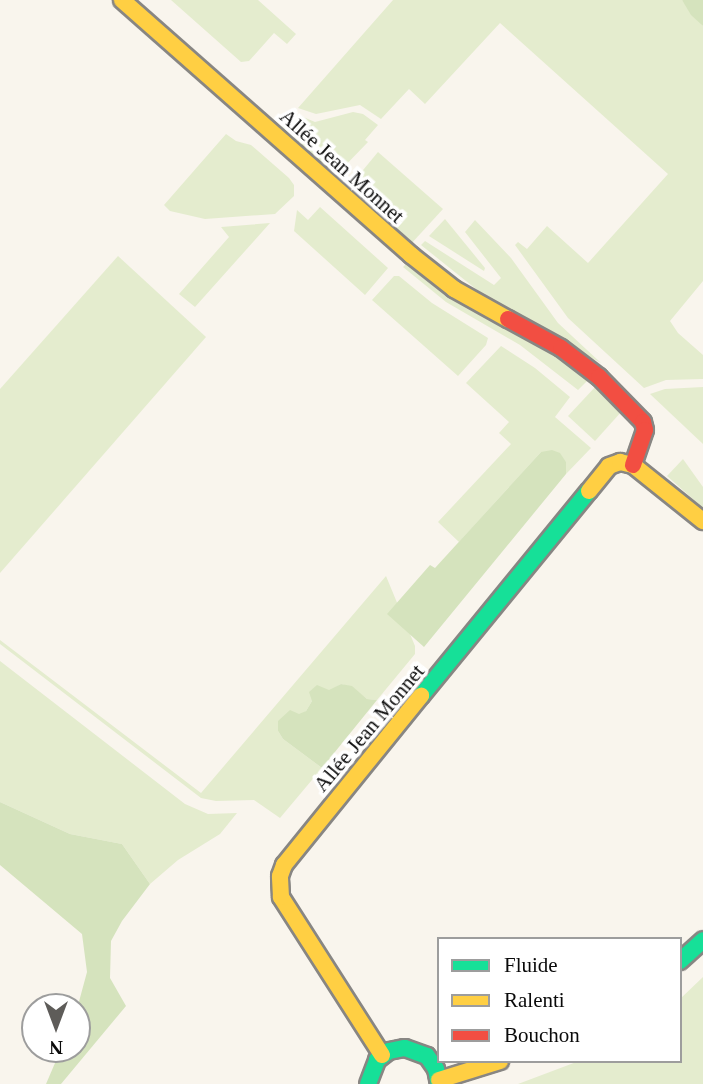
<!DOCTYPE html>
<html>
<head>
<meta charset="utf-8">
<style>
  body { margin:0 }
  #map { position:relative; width:703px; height:1084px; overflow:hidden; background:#f9f5ed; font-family:Georgia,serif }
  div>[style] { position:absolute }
  .green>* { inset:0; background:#e4ecce }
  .forest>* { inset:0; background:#d5e3bd }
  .roads { filter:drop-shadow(2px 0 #888683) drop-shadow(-2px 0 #888683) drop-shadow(0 2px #888683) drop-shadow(0 -2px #888683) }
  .fast>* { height:16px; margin:-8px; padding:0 8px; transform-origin:8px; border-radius:8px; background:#16e098 }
  .slow>* { height:16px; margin:-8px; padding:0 8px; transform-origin:8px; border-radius:8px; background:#ffcf43 }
  .jam>* { height:16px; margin:-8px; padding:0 8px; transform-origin:8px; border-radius:8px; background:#f24e42 }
  span { translate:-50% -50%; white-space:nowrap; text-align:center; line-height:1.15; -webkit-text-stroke:7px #fff; paint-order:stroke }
  .street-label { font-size:21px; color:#0a0a0a }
  .legend { position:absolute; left:437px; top:937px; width:245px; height:126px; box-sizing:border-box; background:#fff; border:2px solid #9d9d9d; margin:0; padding:9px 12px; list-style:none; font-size:21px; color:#0a0a0a }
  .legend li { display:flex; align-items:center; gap:14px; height:35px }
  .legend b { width:35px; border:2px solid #9d9d9d }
  .north { position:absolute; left:21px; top:993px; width:70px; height:70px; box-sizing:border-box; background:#fff; border:2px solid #9d9d9d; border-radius:50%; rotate:180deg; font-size:19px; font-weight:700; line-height:28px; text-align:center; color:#0a0a0a }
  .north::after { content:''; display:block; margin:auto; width:24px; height:32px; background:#5e5c59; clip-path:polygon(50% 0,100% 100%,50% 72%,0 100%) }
</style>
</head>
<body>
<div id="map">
  <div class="green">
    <i style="clip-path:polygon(171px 0,258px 0,296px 34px,287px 44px,274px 33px,249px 61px,241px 62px)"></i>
    <i style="clip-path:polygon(393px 0,682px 0,703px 26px,703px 281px,670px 321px,678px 333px,703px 355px,703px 379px,666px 380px,644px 388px,568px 318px,515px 245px,518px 242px,527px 249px,547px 226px,588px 263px,668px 174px,500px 23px,425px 104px,409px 89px,381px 119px,360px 105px,316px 114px,298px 108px)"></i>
    <i style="clip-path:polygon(353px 112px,363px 114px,378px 125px,365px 140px,368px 142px,338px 173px,330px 173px,280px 129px,294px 113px,315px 122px)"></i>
    <i style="clip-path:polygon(226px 134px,236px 141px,251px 145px,289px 178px,294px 185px,294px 196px,275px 214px,205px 219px,170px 211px,164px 205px)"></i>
    <i style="clip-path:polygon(378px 152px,443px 209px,410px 245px,349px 187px)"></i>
    <i style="clip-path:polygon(320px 207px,388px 268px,365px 295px,294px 231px,297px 210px,308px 220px)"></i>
    <i style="clip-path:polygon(445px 219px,485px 268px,484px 271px,429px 236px)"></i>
    <i style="clip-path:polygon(475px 220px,511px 258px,558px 323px,601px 363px,496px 305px,421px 245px,425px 241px,494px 285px,501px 278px,465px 232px)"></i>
    <i style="clip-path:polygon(270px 223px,195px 307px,179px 294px,229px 237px,221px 227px)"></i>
    <i style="clip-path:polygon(118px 256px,206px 337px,0 573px,0 389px)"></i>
    <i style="clip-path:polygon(408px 262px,590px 378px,578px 390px,520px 345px,446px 302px,403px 267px)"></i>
    <i style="clip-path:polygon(394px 276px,399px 276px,432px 303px,488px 338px,486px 345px,458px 376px,372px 300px)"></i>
    <i style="clip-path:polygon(501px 346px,535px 368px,570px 397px,555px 417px,591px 448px,566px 474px,566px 462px,541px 452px,459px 542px,438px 522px,511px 444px,499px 433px,509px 422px,466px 383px)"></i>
    <i style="clip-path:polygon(597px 385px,622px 411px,595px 441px,568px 416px)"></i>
    <i style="clip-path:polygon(703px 387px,703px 444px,650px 394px,665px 389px)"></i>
    <i style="clip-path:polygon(683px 459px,703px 487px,703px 508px,667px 476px)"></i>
    <i style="clip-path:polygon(386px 576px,415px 646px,415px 654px,377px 700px,367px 699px,352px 687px,341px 684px,312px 701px,306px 711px,278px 731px,283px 739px,322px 768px,280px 818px,254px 800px,216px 801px,201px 798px,0 644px,0 640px,201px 793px)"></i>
    <i style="clip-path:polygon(0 661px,185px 804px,208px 814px,237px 813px,220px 834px,178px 860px,150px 884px,122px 844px,70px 834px,0 802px)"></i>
    <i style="clip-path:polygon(703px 977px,703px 1084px,518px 1084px,579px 1061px,680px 1061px,680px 999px)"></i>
  </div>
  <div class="forest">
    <i style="clip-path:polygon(682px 0,703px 0,703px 26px,691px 15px)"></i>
    <i style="clip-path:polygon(552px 450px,560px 453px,566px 462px,566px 474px,424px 647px,387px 614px,430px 565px,435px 568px,541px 452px)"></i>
    <i style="clip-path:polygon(341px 684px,352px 686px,367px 699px,377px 700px,322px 768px,283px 739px,278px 731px,278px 721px,290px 710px,299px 714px,306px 711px,312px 701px,309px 692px,317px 685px,329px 690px)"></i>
    <i style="clip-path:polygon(0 802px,70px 834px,122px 844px,150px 884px,122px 921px,111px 941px,110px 978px,126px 1006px,61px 1084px,46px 1084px,61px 1049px,77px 1049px,77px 1009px,87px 972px,82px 934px,0 865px)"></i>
  </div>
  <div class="roads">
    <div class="fast">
      <i style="left:421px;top:696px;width:265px;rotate:-50.7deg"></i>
      <i style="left:680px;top:961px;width:31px;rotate:-42deg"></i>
      <i style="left:368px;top:1084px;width:26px;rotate:-69deg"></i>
      <i style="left:377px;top:1060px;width:15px;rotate:-37deg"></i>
      <i style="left:389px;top:1051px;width:16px;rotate:-11deg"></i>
      <i style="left:405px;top:1048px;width:23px;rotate:20deg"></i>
      <i style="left:427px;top:1056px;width:16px;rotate:55deg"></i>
      <i style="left:436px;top:1069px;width:15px;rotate:79deg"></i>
    </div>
    <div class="slow">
      <i style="left:122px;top:0;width:385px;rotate:41.4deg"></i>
      <i style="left:411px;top:255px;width:55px;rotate:38.3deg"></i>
      <i style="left:454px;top:289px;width:62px;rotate:29.1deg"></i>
      <i style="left:589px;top:491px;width:32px;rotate:-51deg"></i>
      <i style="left:609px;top:466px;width:12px;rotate:-20deg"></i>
      <i style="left:620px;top:462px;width:13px;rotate:13deg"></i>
      <i style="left:633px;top:465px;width:90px;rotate:38.7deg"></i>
      <i style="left:382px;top:1055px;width:188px;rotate:-122.6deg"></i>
      <i style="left:281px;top:897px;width:21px;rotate:-93deg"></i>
      <i style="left:280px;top:876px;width:12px;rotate:-70deg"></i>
      <i style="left:284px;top:865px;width:218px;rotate:-51deg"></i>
      <i style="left:439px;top:1080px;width:64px;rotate:-17.3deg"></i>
    </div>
    <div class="jam">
      <i style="left:508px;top:319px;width:60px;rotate:28.7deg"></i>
      <i style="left:561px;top:348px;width:48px;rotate:37.3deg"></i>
      <i style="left:599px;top:377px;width:63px;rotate:45.6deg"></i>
      <i style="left:643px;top:422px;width:8px;rotate:76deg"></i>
      <i style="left:645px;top:430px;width:37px;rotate:109deg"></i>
    </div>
  </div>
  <div class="street-label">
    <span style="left:342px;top:166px;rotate:42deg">Allée Jean Monnet</span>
    <span style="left:369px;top:728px;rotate:-50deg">Allée Jean Monnet</span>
  </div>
  <ul class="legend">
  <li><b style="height:9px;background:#16e098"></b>Fluide</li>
  <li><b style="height:9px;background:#ffcf43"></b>Ralenti</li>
  <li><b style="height:9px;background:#f24e42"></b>Bouchon</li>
  </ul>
  <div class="north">N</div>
</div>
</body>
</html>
